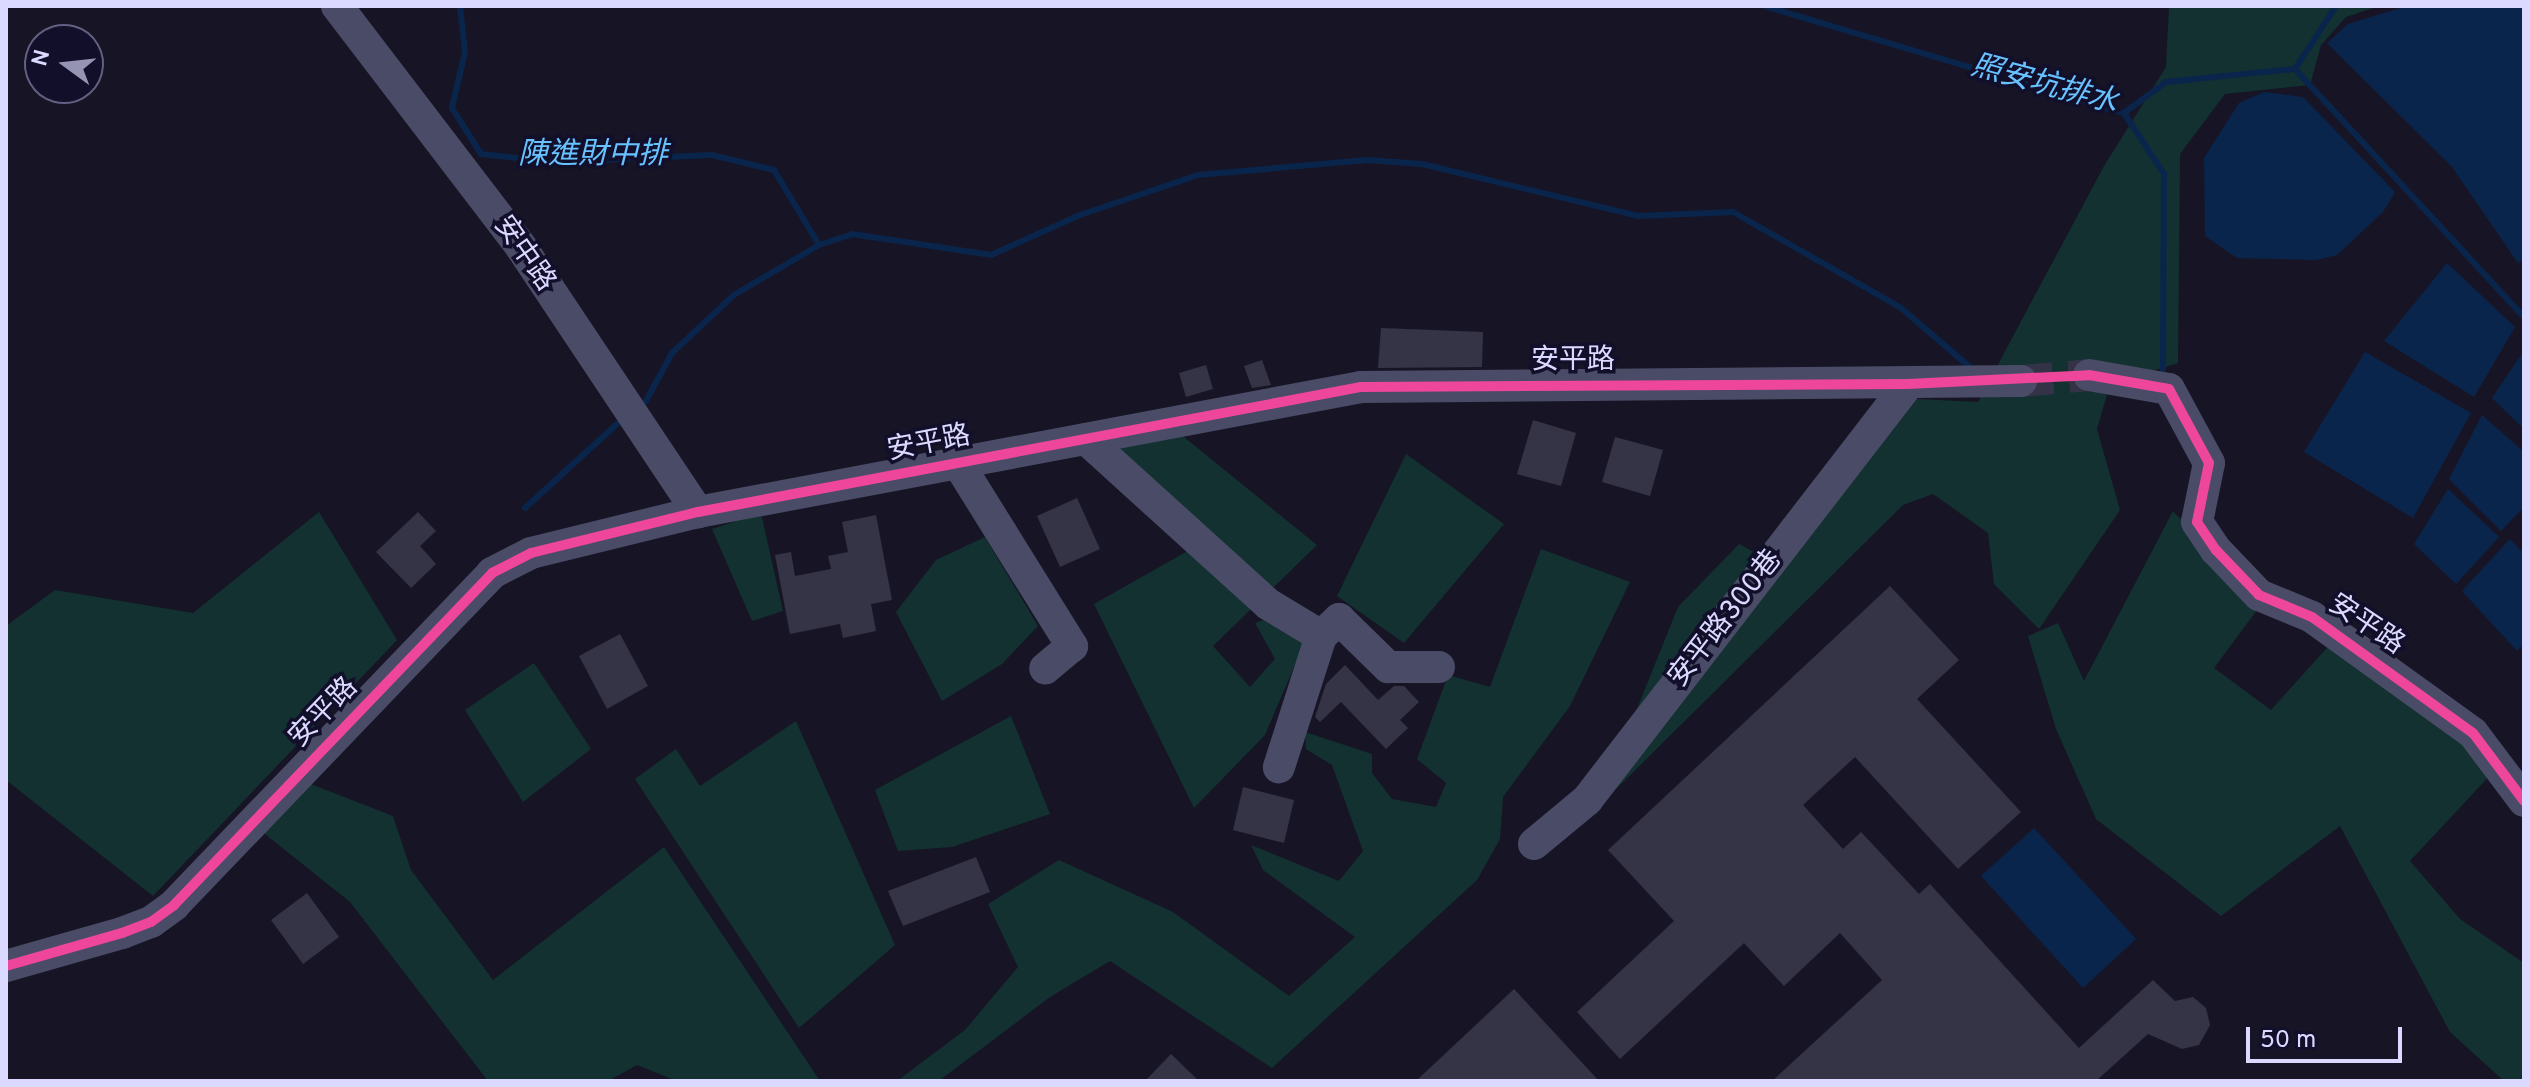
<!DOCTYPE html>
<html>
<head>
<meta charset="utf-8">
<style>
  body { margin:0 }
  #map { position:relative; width:2530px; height:1087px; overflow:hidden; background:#171525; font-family:Overpass,"Noto Sans TC",sans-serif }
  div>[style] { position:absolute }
  .green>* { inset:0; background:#123130 }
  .water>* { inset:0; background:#0a254c }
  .stream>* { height:6px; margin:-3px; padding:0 3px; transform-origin:3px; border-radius:3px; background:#0a254c }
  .building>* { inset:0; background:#353346 }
  .minor-tunnel>* { height:32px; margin-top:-16px; transform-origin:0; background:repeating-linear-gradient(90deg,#343246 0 32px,transparent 0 48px) }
  .minor>* { height:32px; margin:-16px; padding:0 16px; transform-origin:16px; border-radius:16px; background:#4a4b66 }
  .cycleway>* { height:10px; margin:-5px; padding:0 5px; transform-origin:5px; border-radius:5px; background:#ed469a }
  span { translate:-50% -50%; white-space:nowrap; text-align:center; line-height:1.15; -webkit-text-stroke:7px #120f2b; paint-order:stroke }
  .street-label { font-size:28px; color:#dbd9ff }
  .water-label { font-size:30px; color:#67c2ff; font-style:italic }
  .frame { position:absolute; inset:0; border:8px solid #dbd9ff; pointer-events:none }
  .north { position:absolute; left:24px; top:24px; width:80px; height:80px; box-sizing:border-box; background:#120f2b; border:2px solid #626080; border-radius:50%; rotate:285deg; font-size:22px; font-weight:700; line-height:32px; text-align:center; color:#dbd9ff }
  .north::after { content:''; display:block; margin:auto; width:28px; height:36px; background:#9694b3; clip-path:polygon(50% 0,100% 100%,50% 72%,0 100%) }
  .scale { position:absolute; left:2246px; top:1027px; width:156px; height:36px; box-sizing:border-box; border:4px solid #dbd9ff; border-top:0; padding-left:10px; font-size:24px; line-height:28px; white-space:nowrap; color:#dbd9ff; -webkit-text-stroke:6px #120f2b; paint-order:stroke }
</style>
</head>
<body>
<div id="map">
  <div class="green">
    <i style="clip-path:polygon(2169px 6px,2379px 6px,2346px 17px,2321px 45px,2310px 85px,2225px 94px,2180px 154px,2178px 363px,2110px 384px,2097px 429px,2120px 510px,2039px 629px,1994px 584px,1988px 533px,1933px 494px,1903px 505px,1611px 794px,1624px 741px,1678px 607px,1739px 544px,1767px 559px,1898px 398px,1978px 402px,2104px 166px,2166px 67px)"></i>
    <i style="clip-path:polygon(1179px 433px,1317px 545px,1213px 646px,1250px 687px,1275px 659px,1255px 623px,1273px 616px,1306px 639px,1265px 735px,1194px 808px,1094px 604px,1193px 548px,1105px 449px)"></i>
    <i style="clip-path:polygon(1406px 454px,1504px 524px,1404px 643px,1337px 596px)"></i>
    <i style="clip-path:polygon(2173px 511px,2260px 606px,2214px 668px,2271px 710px,2334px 640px,2495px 770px,2410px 861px,2460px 919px,2524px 963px,2524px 1081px,2504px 1081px,2450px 1032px,2340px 826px,2221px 916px,2096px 819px,2056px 729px,2028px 636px,2058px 623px,2084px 681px)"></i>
    <i style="clip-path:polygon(319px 512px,397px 640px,153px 896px,6px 780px,6px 626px,55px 590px,193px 613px)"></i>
    <i style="clip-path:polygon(761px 513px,783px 611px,752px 621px,712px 529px)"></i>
    <i style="clip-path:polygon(985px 537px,1038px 626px,1002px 664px,942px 701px,896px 612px,936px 560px)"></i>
    <i style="clip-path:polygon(1541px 549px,1630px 582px,1570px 706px,1503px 797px,1500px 839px,1477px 880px,1272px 1068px,1110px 961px,1050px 997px,940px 1080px,897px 1081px,965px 1030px,1018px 967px,988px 904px,1059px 860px,1173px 912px,1289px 996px,1355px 937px,1263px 870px,1251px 845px,1339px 881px,1363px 851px,1332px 765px,1306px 749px,1305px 732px,1372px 754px,1372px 773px,1392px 799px,1436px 807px,1446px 783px,1417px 759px,1448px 675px,1490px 687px)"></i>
    <i style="clip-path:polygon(534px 663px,591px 749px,523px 802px,465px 710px)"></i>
    <i style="clip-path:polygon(1011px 716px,1050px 814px,952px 847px,898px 851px,875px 790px)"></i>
    <i style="clip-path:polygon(796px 721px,895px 945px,799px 1028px,635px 779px,676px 749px,700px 786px)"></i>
    <i style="clip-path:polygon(303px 781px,393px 816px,411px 870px,493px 980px,664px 847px,820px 1081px,677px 1081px,637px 1065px,608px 1081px,488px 1081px,350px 902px,260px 830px)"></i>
  </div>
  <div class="water">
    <i style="clip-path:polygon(2407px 6px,2524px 6px,2524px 259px,2518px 263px,2452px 167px,2327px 43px,2348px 24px)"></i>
    <i style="clip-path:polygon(2264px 92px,2303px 97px,2395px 192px,2383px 212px,2337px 255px,2316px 260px,2237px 258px,2205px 236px,2204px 158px,2239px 103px)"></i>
    <i style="clip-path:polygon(2447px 263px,2515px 327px,2474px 397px,2384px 341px)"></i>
    <i style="clip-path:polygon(2365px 352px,2471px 413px,2413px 518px,2304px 452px)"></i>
    <i style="clip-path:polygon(2523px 352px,2524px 353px,2524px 429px,2492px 398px)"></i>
    <i style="clip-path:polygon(2482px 415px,2524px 452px,2524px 507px,2501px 531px,2449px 479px)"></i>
    <i style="clip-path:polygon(2448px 489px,2499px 537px,2456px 584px,2414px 544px)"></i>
    <i style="clip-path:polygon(2510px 539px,2524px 554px,2524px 644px,2517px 651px,2462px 591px)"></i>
    <i style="clip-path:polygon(2034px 828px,2136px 939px,2083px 988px,1981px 876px)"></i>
  </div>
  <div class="stream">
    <i style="left:460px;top:6px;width:46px;rotate:83.8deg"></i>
    <i style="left:465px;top:52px;width:57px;rotate:103.1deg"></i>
    <i style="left:452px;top:108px;width:54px;rotate:57.8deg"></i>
    <i style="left:481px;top:154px;width:71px;rotate:6.4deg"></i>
    <i style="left:552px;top:162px;width:160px;rotate:-2.5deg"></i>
    <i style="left:712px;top:155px;width:64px;rotate:13.6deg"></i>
    <i style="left:774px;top:170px;width:87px;rotate:59deg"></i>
    <i style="left:1764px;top:6px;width:376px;rotate:16.6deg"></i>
    <i style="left:2124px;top:113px;width:52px;rotate:-36.4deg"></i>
    <i style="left:2166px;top:82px;width:130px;rotate:-5.8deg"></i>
    <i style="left:2295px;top:69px;width:75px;rotate:-56.9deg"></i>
    <i style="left:2295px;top:69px;width:338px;rotate:47.3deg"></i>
    <i style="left:2124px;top:113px;width:73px;rotate:56.7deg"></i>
    <i style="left:2164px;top:174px;width:197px;rotate:90.3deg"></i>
    <i style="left:646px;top:401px;width:55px;rotate:-61.6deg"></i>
    <i style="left:672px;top:353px;width:85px;rotate:-43.1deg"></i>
    <i style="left:734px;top:295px;width:99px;rotate:-30.5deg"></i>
    <i style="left:819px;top:245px;width:35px;rotate:-18deg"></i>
    <i style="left:852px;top:234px;width:141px;rotate:8.6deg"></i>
    <i style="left:991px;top:255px;width:98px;rotate:-24.2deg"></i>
    <i style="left:1080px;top:215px;width:125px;rotate:-18.7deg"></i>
    <i style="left:1198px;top:175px;width:170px;rotate:-5.1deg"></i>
    <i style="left:1367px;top:160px;width:55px;rotate:4.2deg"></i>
    <i style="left:1422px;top:164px;width:222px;rotate:13.5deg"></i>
    <i style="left:1638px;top:216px;width:95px;rotate:-2.4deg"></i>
    <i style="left:1733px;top:212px;width:193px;rotate:29.7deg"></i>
    <i style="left:1901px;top:308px;width:92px;rotate:40.6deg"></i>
    <i style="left:525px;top:508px;width:125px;rotate:-42.4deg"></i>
  </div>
  <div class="building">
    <i style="clip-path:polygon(1381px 328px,1483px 332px,1482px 367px,1378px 368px)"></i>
    <i style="clip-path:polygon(1262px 360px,1271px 385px,1252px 388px,1244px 366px)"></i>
    <i style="clip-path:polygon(1206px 365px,1213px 389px,1186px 397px,1179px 373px)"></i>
    <i style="clip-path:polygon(1533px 420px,1576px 433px,1561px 486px,1517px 474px)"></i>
    <i style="clip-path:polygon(1615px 437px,1663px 450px,1650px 496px,1602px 482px)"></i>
    <i style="clip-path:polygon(1077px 498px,1100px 549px,1060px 567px,1037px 516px)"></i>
    <i style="clip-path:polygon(418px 512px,436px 531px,420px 546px,436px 564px,411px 588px,376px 552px)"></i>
    <i style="clip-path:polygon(876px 515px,892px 600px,871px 604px,876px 631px,843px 638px,840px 624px,790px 634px,775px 555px,791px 552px,795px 576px,831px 569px,828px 556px,848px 552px,842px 522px)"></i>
    <i style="clip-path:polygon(1890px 586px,1959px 660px,1917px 699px,2021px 812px,1958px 869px,1855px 757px,1803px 805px,1843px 849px,1861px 832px,1919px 894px,1930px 884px,2079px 1048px,2153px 980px,2175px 1001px,2193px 997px,2206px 1008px,2210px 1025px,2199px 1045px,2182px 1049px,2148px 1034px,2096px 1081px,1772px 1081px,1882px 980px,1840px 933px,1784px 986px,1744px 943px,1620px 1059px,1577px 1012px,1674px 921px,1608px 850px)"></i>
    <i style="clip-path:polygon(620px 634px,648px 686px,607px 709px,579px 656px)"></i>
    <i style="clip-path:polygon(1345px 665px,1378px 700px,1394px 686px,1404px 686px,1419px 702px,1400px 720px,1408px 728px,1386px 749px,1341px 702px,1320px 722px,1315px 717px,1326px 684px)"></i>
    <i style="clip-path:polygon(1243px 787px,1294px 800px,1284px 843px,1233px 830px)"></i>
    <i style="clip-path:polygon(976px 857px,990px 892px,903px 926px,888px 891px)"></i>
    <i style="clip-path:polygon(307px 893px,339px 937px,303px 964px,271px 920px)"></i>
    <i style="clip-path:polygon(1514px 989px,1599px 1081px,1416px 1081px)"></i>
    <i style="clip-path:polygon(1171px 1054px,1199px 1081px,1145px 1081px)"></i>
  </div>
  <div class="minor-tunnel">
    <i style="left:2021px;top:381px;width:68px;rotate:-5deg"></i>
  </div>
  <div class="minor">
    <i style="left:337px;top:6px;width:303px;rotate:52.6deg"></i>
    <i style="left:521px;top:247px;width:319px;rotate:56.3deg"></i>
    <i style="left:2089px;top:375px;width:81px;rotate:9.9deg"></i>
    <i style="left:2169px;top:389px;width:84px;rotate:61.6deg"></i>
    <i style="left:2209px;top:463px;width:60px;rotate:101.5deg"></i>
    <i style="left:2197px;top:522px;width:34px;rotate:56deg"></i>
    <i style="left:2216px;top:550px;width:62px;rotate:46.3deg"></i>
    <i style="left:2259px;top:595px;width:57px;rotate:22.5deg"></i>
    <i style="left:2312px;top:617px;width:198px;rotate:35.8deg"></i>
    <i style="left:2473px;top:733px;width:85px;rotate:53.1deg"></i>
    <i style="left:1086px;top:439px;width:246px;rotate:42.2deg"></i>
    <i style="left:1268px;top:604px;width:62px;rotate:31.1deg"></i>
    <i style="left:1321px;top:636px;width:138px;rotate:107.8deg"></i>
    <i style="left:958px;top:463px;width:216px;rotate:58.1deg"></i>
    <i style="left:1072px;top:646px;width:35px;rotate:140deg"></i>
    <i style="left:1321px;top:636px;width:25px;rotate:-43deg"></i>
    <i style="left:1339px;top:619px;width:69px;rotate:44.4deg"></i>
    <i style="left:1388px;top:667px;width:51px"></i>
    <i style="left:1534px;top:844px;width:69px;rotate:-39.7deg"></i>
    <i style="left:1587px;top:800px;width:525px;rotate:-52.34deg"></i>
    <i style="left:6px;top:966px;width:121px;rotate:-15.9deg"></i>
    <i style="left:122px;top:933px;width:31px;rotate:-21deg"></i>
    <i style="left:151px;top:922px;width:29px;rotate:-36deg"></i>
    <i style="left:174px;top:905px;width:460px;rotate:-46.2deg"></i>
    <i style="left:492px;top:573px;width:44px;rotate:-27.1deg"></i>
    <i style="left:531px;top:553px;width:172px;rotate:-13.8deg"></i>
    <i style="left:698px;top:512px;width:675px;rotate:-10.68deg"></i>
    <i style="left:1361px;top:387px;width:660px;rotate:-0.52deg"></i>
  </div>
  <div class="cycleway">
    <i style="left:6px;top:966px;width:121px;rotate:-15.9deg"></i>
    <i style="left:122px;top:933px;width:31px;rotate:-21deg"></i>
    <i style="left:151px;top:922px;width:29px;rotate:-36deg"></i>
    <i style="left:174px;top:905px;width:460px;rotate:-46.2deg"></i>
    <i style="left:492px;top:573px;width:44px;rotate:-27.1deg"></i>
    <i style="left:531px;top:553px;width:172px;rotate:-13.8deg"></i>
    <i style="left:698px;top:512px;width:675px;rotate:-10.68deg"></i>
    <i style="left:1361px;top:387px;width:547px;rotate:-0.31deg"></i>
    <i style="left:1908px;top:384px;width:181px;rotate:-2.8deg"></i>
    <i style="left:2089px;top:375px;width:81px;rotate:9.9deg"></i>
    <i style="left:2169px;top:389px;width:84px;rotate:61.6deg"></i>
    <i style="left:2209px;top:463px;width:60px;rotate:101.5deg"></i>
    <i style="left:2197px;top:522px;width:34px;rotate:56deg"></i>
    <i style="left:2216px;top:550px;width:62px;rotate:46.3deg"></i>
    <i style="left:2259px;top:595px;width:57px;rotate:22.5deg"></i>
    <i style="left:2312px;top:617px;width:198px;rotate:35.8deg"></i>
    <i style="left:2473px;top:733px;width:85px;rotate:53.1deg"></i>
  </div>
  <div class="street-label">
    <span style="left:524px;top:254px;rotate:55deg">安中路</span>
    <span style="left:1573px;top:361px">安平路</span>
    <span style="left:929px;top:444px;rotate:-11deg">安平路</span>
    <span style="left:1726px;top:619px;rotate:-52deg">安平路300巷</span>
    <span style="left:2366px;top:625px;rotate:34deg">安平路</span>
    <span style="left:324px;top:713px;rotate:-46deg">安平路</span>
  </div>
  <div class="water-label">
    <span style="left:2044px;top:86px;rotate:15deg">照安坑排水</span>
    <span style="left:593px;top:156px">陳進財中排</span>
  </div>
  <div class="frame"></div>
  <div class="north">N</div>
  <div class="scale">50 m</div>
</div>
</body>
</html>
